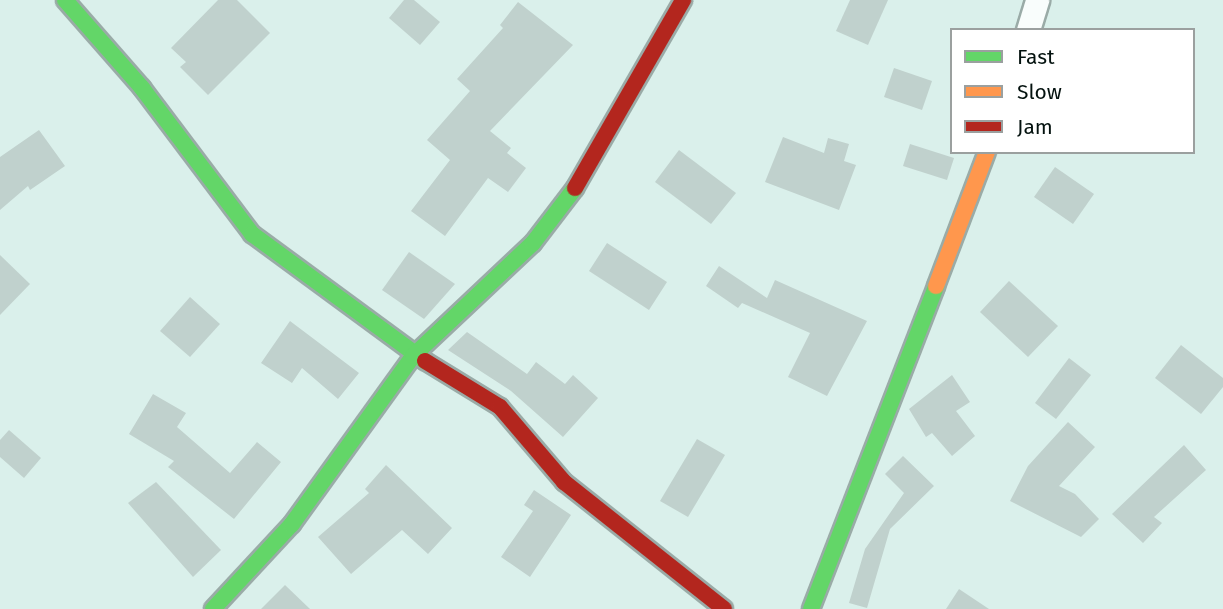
<!DOCTYPE html>
<html>
<head>
<meta charset="utf-8">
<style>
  body { margin:0 }
  #map { position:relative; width:1223px; height:609px; overflow:hidden; background:#daf0eb; font-family:"Fira Sans",sans-serif }
  div>[style] { position:absolute }
  .building>* { inset:0; background:#c0d1cd }
  .roads { filter:drop-shadow(2px 0 #9aaba7) drop-shadow(-2px 0 #9aaba7) drop-shadow(0 2px #9aaba7) drop-shadow(0 -2px #9aaba7) }
  .street>* { height:23px; margin:-11.5px; padding:0 11.5px; transform-origin:11.5px; border-radius:11.5px; background:#f9fdfc }
  .fast>* { height:16px; margin:-8px; padding:0 8px; transform-origin:8px; border-radius:8px; background:#63d668 }
  .slow>* { height:16px; margin:-8px; padding:0 8px; transform-origin:8px; border-radius:8px; background:#ff974d }
  .jam>* { height:16px; margin:-8px; padding:0 8px; transform-origin:8px; border-radius:8px; background:#b3261e }
  span { translate:-50% -50%; white-space:nowrap; text-align:center; line-height:1.15; -webkit-text-stroke:6px #fff; paint-order:stroke }
  .legend { position:absolute; left:950px; top:28px; width:245px; height:126px; box-sizing:border-box; background:#fff; border:2px solid #9ba09f; margin:0; padding:9px 12px; list-style:none; font-size:21px; color:#04120f }
  .legend li { display:flex; align-items:center; gap:14px; height:35px }
  .legend b { width:35px; border:2px solid #9ba09f }
</style>
</head>
<body>
<div id="map">
  <div class="building">
    <i style="clip-path:polygon(218px 0,237px 0,270px 33px,208px 95px,180px 67px,186px 62px,171px 48px)"></i>
    <i style="clip-path:polygon(404px 0,414px 0,440px 22px,420px 45px,389px 18px)"></i>
    <i style="clip-path:polygon(850px 0,888px 0,868px 45px,836px 31px)"></i>
    <i style="clip-path:polygon(518px 2px,573px 45px,490px 131px,511px 148px,507px 153px,526px 168px,508px 192px,488px 178px,445px 236px,411px 211px,450px 160px,427px 140px,470px 91px,457px 79px,503px 28px,500px 25px)"></i>
    <i style="clip-path:polygon(894px 68px,932px 81px,922px 110px,884px 97px)"></i>
    <i style="clip-path:polygon(39px 130px,65px 166px,30px 190px,28px 186px,0 210px,0 157px)"></i>
    <i style="clip-path:polygon(783px 137px,824px 153px,828px 138px,849px 144px,844px 161px,856px 165px,839px 210px,765px 182px)"></i>
    <i style="clip-path:polygon(910px 144px,954px 158px,947px 180px,903px 166px)"></i>
    <i style="clip-path:polygon(679px 150px,736px 193px,711px 224px,655px 182px)"></i>
    <i style="clip-path:polygon(1055px 167px,1094px 194px,1073px 224px,1034px 197px)"></i>
    <i style="clip-path:polygon(607px 243px,667px 282px,649px 310px,589px 271px)"></i>
    <i style="clip-path:polygon(409px 252px,455px 284px,424px 319px,382px 290px)"></i>
    <i style="clip-path:polygon(0 255px,30px 284px,0 315px)"></i>
    <i style="clip-path:polygon(719px 266px,767px 298px,775px 280px,867px 321px,827px 396px,788px 377px,810px 333px,742px 303px,738px 308px,706px 286px)"></i>
    <i style="clip-path:polygon(1009px 281px,1058px 326px,1028px 357px,980px 312px)"></i>
    <i style="clip-path:polygon(190px 297px,220px 324px,190px 357px,160px 331px)"></i>
    <i style="clip-path:polygon(290px 321px,359px 373px,338px 399px,302px 368px,292px 383px,261px 363px)"></i>
    <i style="clip-path:polygon(467px 332px,527px 374px,536px 362px,565px 384px,573px 375px,598px 398px,563px 437px,511px 391px,448px 350px)"></i>
    <i style="clip-path:polygon(1181px 345px,1223px 378px,1223px 387px,1201px 414px,1155px 378px)"></i>
    <i style="clip-path:polygon(1069px 358px,1091px 375px,1056px 419px,1035px 403px)"></i>
    <i style="clip-path:polygon(952px 375px,970px 402px,956px 411px,975px 436px,952px 456px,932px 433px,926px 437px,909px 409px)"></i>
    <i style="clip-path:polygon(153px 394px,186px 413px,177px 427px,230px 473px,257px 442px,281px 462px,234px 519px,168px 467px,174px 461px,129px 434px)"></i>
    <i style="clip-path:polygon(1068px 422px,1095px 447px,1059px 486px,1075px 494px,1099px 519px,1081px 537px,1010px 501px,1028px 466px)"></i>
    <i style="clip-path:polygon(9px 430px,41px 458px,24px 478px,0 457px,0 440px)"></i>
    <i style="clip-path:polygon(697px 439px,725px 455px,688px 517px,660px 501px)"></i>
    <i style="clip-path:polygon(1184px 445px,1206px 470px,1154px 517px,1162px 523px,1143px 543px,1112px 514px)"></i>
    <i style="clip-path:polygon(903px 456px,934px 486px,890px 529px,867px 608px,849px 603px,865px 549px,904px 493px,885px 474px)"></i>
    <i style="clip-path:polygon(386px 465px,452px 528px,428px 554px,402px 530px,351px 574px,318px 537px,369px 493px,365px 489px)"></i>
    <i style="clip-path:polygon(156px 482px,221px 550px,193px 577px,128px 503px)"></i>
    <i style="clip-path:polygon(534px 490px,571px 515px,530px 577px,501px 557px,533px 511px,524px 505px)"></i>
    <i style="clip-path:polygon(285px 585px,310px 609px,261px 609px)"></i>
    <i style="clip-path:polygon(959px 589px,989px 609px,946px 609px)"></i>
  </div>
  <div class="roads">
    <div class="street">
      <i style="left:1028px;top:30px;width:31px;rotate:-73deg"></i>
    </div>
    <div class="fast">
      <i style="left:65px;top:0;width:117px;rotate:48.8deg"></i>
      <i style="left:142px;top:88px;width:183px;rotate:53deg"></i>
      <i style="left:252px;top:234px;width:215px;rotate:36.3deg"></i>
      <i style="left:213px;top:609px;width:116px;rotate:-47.1deg"></i>
      <i style="left:292px;top:524px;width:207px;rotate:-54.2deg"></i>
      <i style="left:413px;top:356px;width:165px;rotate:-43.3deg"></i>
      <i style="left:533px;top:243px;width:69px;rotate:-52.6deg"></i>
      <i style="left:811px;top:609px;width:346px;rotate:-68.8deg"></i>
    </div>
    <div class="slow">
      <i style="left:936px;top:286px;width:143px;rotate:-69.2deg"></i>
    </div>
    <div class="jam">
      <i style="left:575px;top:188px;width:217px;rotate:-60.1deg"></i>
      <i style="left:425px;top:361px;width:88px;rotate:31.5deg"></i>
      <i style="left:500px;top:407px;width:99px;rotate:49.5deg"></i>
      <i style="left:564px;top:482px;width:204px;rotate:38.4deg"></i>
    </div>
  </div>
  <ul class="legend">
  <li><b style="height:9px;background:#63d668"></b>Fast</li>
  <li><b style="height:9px;background:#ff974d"></b>Slow</li>
  <li><b style="height:9px;background:#b3261e"></b>Jam</li>
  </ul>
</div>
</body>
</html>
